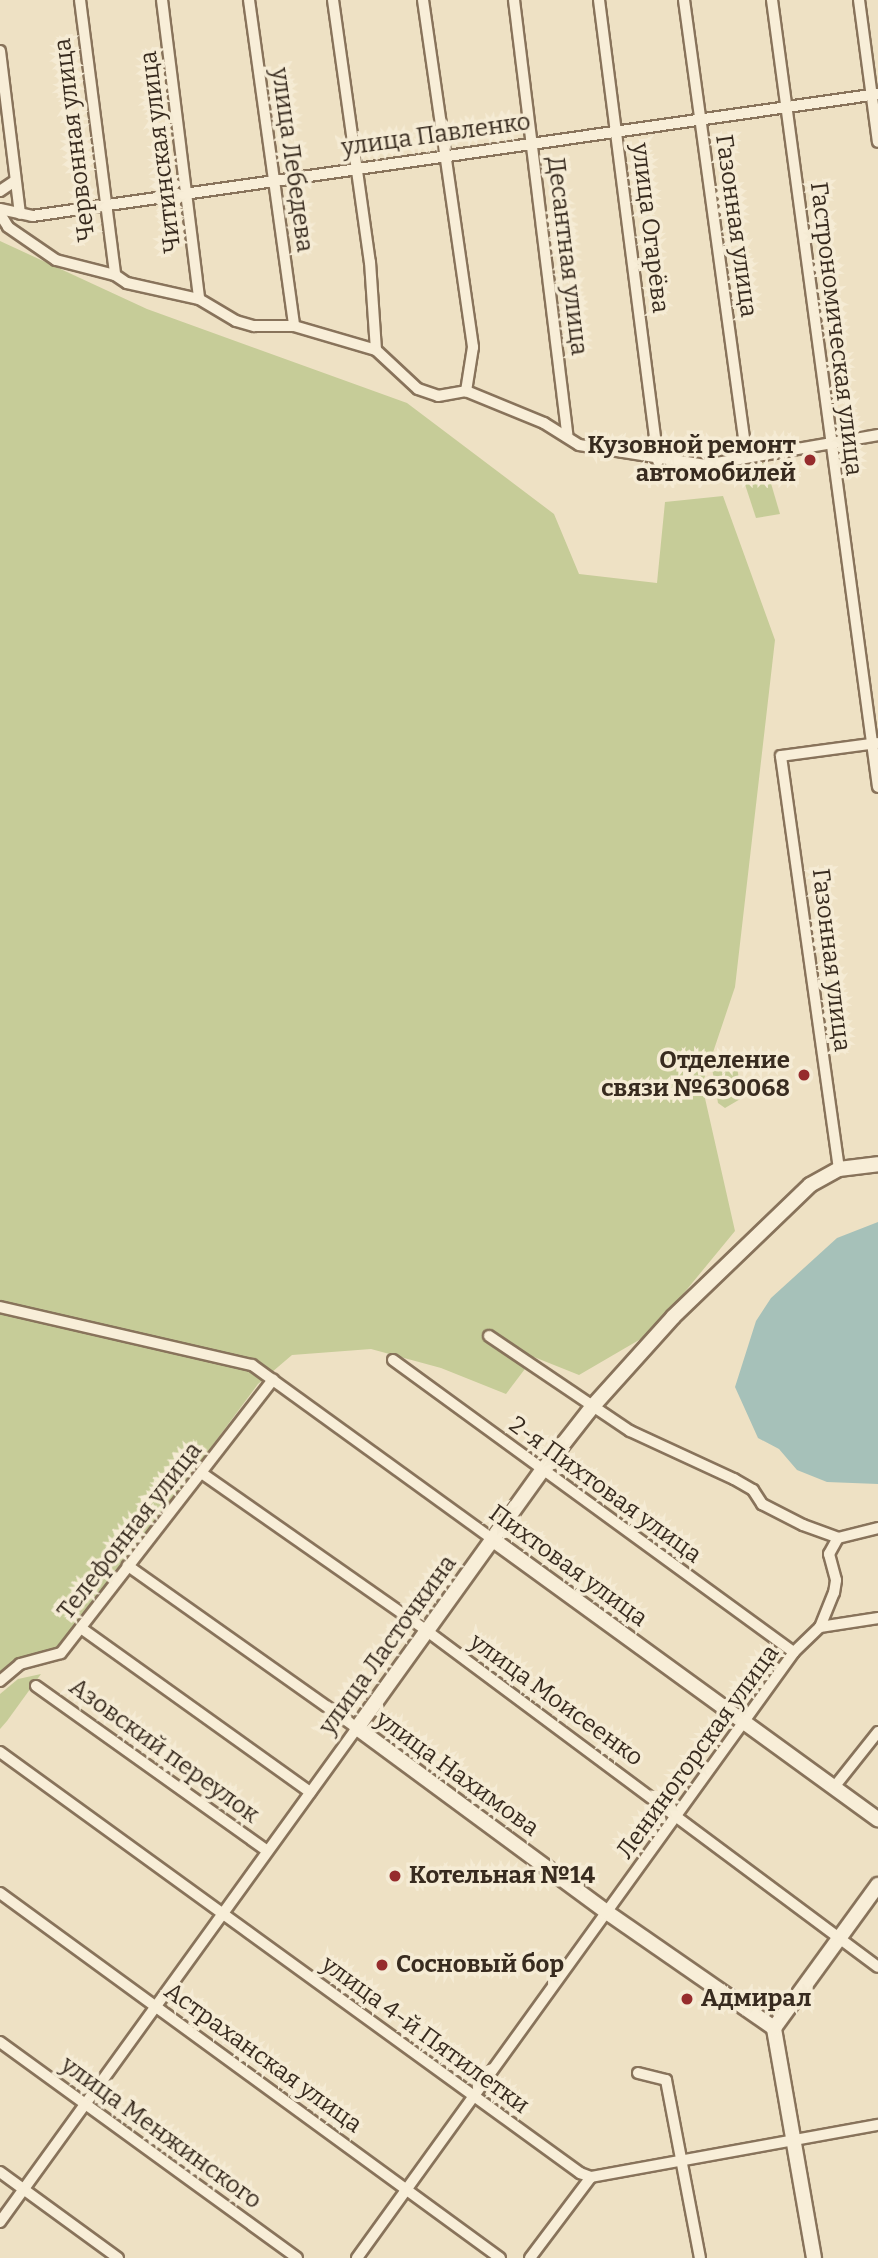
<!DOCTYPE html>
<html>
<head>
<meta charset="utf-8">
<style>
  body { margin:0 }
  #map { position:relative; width:878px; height:2258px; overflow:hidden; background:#eee1c4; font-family:Bitter,serif }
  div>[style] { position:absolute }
  .green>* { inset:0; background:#c6cc98 }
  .water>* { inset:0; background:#a6c1b9 }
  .roads { filter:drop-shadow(2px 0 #88735b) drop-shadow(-2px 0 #88735b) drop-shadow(0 2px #88735b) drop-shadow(0 -2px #88735b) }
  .street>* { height:10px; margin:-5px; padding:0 5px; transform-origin:5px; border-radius:5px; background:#f8eed8 }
  .secondary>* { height:14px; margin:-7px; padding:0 7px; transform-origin:7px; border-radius:7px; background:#f8eed8 }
  .dots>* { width:19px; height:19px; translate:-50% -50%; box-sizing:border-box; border:4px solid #f5ebd4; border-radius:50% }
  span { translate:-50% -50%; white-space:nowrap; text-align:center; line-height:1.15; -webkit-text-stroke:7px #f5ebd4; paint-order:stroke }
  .street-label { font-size:24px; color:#382b1f }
  .poi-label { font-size:24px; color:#382b1f; font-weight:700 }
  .right { translate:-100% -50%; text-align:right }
  .left { translate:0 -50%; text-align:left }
</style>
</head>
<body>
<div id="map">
  <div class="green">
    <i style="clip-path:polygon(0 241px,147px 309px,407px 403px,554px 514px,579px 574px,657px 583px,665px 502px,723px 496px,775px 640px,735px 987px,702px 1085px,735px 1231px,651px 1333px,579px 1375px,534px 1357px,506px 1394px,441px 1368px,371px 1349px,292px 1355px,258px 1384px,128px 1559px,56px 1648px,25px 1657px,0 1673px)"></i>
    <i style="clip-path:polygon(765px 463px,780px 514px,756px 518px,740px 469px)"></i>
    <i style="clip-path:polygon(731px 1059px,737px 1067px,742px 1098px,725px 1108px,718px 1103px,712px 1068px)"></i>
    <i style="clip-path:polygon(41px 1674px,7px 1721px,0 1729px,0 1694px,18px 1679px)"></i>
  </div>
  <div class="water">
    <i style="clip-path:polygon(878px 1222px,878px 1484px,827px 1482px,797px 1470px,779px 1449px,758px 1438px,735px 1387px,756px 1321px,771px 1298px,837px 1238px)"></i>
  </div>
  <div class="roads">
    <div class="street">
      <i style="left:80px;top:0;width:277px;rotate:82.7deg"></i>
      <i style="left:162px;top:0;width:301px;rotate:82.9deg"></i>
      <i style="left:249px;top:0;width:329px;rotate:82.1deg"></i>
      <i style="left:333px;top:0;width:265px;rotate:82deg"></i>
      <i style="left:370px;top:262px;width:88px;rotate:86.1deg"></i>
      <i style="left:423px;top:0;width:351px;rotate:81.8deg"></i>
      <i style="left:473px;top:347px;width:45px;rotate:99deg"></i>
      <i style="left:514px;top:0;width:437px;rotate:83deg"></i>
      <i style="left:599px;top:0;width:465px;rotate:82.7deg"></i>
      <i style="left:684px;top:0;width:461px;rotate:82.2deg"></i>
      <i style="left:772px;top:0;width:794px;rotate:82.33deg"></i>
      <i style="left:859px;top:0;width:143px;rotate:82.4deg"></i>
      <i style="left:0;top:51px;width:164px;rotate:83deg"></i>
      <i style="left:0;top:191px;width:18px;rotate:-34deg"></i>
      <i style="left:0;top:209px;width:33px;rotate:12deg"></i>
      <i style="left:32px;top:216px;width:855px;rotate:-8.21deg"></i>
      <i style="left:0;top:214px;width:15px;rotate:58deg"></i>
      <i style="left:8px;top:227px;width:58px;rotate:34.5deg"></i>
      <i style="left:56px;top:260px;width:61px;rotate:14.3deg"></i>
      <i style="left:115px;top:275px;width:14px;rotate:34deg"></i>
      <i style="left:127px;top:283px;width:74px;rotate:12.5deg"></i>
      <i style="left:199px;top:299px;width:43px;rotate:30.7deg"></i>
      <i style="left:236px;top:321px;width:19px;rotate:16deg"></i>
      <i style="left:254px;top:326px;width:40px"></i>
      <i style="left:294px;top:326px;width:85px;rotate:16.3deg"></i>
      <i style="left:376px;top:350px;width:57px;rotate:42.9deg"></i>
      <i style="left:418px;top:389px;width:21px;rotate:19deg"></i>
      <i style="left:438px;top:396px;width:28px;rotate:-10deg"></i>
      <i style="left:466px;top:391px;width:84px;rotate:22.3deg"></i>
      <i style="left:544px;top:423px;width:41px;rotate:32.2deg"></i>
      <i style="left:579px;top:445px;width:128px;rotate:9deg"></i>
      <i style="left:705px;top:465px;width:176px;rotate:-9.8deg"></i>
      <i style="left:839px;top:1169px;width:417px;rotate:-98deg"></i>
      <i style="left:781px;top:756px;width:97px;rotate:-7.7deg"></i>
      <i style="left:0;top:1307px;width:259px;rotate:13deg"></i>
      <i style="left:252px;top:1365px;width:296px;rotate:35.9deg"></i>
      <i style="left:489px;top:1336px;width:170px;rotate:34deg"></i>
      <i style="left:630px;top:1431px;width:115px;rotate:24.8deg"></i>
      <i style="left:734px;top:1479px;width:22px;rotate:30deg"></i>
      <i style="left:753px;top:1490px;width:17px;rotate:57deg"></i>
      <i style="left:762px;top:1504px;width:46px;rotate:27.1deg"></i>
      <i style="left:803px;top:1525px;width:37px;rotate:20deg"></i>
      <i style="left:838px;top:1538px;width:41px;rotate:-14deg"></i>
      <i style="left:393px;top:1360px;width:496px;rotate:36.1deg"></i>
      <i style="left:203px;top:1474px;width:274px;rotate:35deg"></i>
      <i style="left:427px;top:1631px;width:562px;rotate:36.69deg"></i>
      <i style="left:820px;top:1627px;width:37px;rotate:-68deg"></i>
      <i style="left:834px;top:1593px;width:13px;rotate:-81deg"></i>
      <i style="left:836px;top:1580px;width:27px;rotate:-105deg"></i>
      <i style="left:829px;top:1554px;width:18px;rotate:-61deg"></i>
      <i style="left:81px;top:1628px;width:282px;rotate:35.6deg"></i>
      <i style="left:0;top:1681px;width:26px;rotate:-40deg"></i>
      <i style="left:20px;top:1664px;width:42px;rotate:-15deg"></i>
      <i style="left:61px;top:1653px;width:346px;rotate:-52.2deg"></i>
      <i style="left:36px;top:1686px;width:284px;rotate:35.5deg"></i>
      <i style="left:0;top:1752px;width:717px;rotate:35.97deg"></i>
      <i style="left:580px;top:2173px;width:12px;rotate:20deg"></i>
      <i style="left:591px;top:2177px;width:292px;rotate:-10.3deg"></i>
      <i style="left:835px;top:1786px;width:69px;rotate:-51.5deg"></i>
      <i style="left:0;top:1893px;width:619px;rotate:36.13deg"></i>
      <i style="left:0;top:2042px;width:367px;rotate:36deg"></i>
      <i style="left:638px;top:2073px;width:29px;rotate:14deg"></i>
      <i style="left:666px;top:2080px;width:181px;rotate:79.2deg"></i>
      <i style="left:0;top:2172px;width:146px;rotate:36.1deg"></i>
      <i style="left:0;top:2222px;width:609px;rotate:-54.15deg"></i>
      <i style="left:357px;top:1728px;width:281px;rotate:-144.7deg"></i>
      <i style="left:357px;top:2258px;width:747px;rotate:-54.2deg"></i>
      <i style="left:794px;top:1652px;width:36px;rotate:-44deg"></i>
      <i style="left:820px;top:1627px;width:59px;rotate:-8.8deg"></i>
      <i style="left:530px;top:2258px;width:101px;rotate:-53deg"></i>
    </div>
    <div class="secondary">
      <i style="left:492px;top:1539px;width:477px;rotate:36deg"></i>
      <i style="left:774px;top:2028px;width:177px;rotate:-54deg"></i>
      <i style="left:814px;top:2258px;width:233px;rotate:-99.9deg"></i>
      <i style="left:774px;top:2028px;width:202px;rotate:-145.3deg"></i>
      <i style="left:608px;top:1913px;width:312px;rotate:-143.6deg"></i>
      <i style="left:357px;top:1728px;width:317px;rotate:-54.3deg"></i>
      <i style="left:542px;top:1471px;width:83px;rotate:-51.9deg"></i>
      <i style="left:593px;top:1406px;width:120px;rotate:-48deg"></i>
      <i style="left:673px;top:1317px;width:190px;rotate:-43.9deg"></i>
      <i style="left:810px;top:1185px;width:33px;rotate:-29deg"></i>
      <i style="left:839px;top:1169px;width:39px;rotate:-7deg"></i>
    </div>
  </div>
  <div class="dots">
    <i style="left:810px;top:460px;background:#962c2d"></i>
    <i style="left:804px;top:1075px;background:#962c2d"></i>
    <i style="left:395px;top:1876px;background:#962c2d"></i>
    <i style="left:382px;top:1965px;background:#962c2d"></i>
    <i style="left:687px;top:1999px;background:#962c2d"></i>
  </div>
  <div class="street-label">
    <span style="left:436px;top:135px;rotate:-8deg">улица Павленко</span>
    <span style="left:75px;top:140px;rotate:-97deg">Червонная улица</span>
    <span style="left:161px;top:152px;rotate:-97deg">Читинская улица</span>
    <span style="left:292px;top:160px;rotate:82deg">улица Лебедева</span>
    <span style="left:736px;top:226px;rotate:82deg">Газонная улица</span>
    <span style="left:650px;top:228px;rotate:83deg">улица Огарёва</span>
    <span style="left:567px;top:256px;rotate:83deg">Десантная улица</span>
    <span style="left:836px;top:329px;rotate:83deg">Гастрономическая улица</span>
    <span style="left:831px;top:960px;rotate:83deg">Газонная улица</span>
    <span style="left:605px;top:1490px;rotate:36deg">2-я Пихтовая улица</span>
    <span style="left:130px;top:1531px;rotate:-52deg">Телефонная улица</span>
    <span style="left:568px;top:1566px;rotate:36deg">Пихтовая улица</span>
    <span style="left:388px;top:1645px;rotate:-54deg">улица Ласточкина</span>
    <span style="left:556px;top:1700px;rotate:36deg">улица Моисеенко</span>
    <span style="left:164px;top:1751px;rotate:36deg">Азовский переулок</span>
    <span style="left:698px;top:1752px;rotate:-54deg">Лениногорская улица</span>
    <span style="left:457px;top:1774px;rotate:36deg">улица Нахимова</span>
    <span style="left:425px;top:2035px;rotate:36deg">улица 4-й Пятилетки</span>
    <span style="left:263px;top:2058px;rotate:36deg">Астраханская улица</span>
    <span style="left:161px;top:2133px;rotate:36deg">улица Менжинского</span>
  </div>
  <div class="poi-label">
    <span class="right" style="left:796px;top:460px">Кузовной ремонт<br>автомобилей</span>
    <span class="right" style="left:790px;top:1075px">Отделение<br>связи №630068</span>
    <span class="left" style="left:409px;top:1876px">Котельная №14</span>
    <span class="left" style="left:396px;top:1965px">Сосновый бор</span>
    <span class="left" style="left:701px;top:1999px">Адмирал</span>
  </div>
</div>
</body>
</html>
